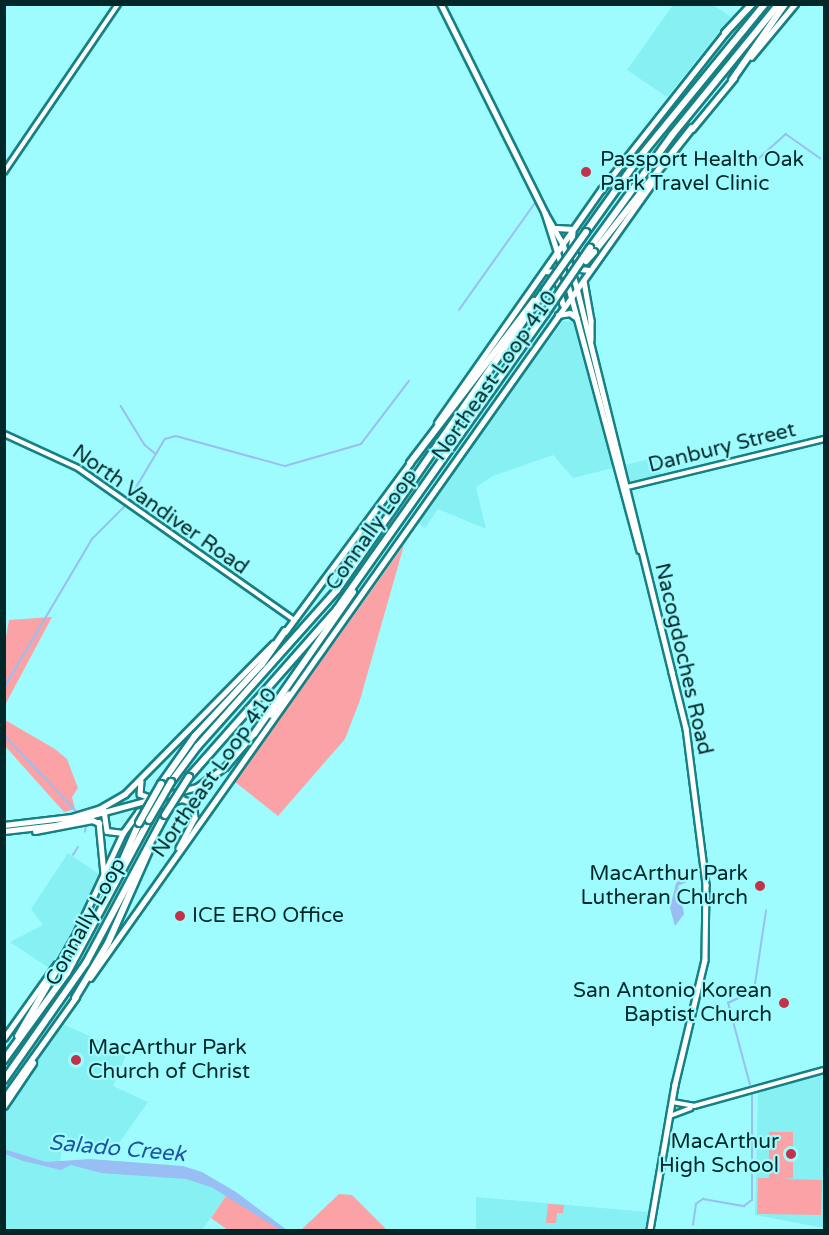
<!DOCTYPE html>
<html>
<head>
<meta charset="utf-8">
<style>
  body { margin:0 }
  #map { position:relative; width:829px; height:1235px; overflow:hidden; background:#9ffcfe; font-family:"Varela Round",sans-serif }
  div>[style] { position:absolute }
  .built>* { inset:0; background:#87f0f3 }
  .green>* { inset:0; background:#faa2a5 }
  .water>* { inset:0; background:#99bef3 }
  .stream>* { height:1.5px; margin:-0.75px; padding:0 0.75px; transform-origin:0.75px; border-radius:0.75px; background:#99bef3 }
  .roads { filter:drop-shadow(2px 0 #158184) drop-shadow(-2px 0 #158184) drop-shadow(0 2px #158184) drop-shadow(0 -2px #158184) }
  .tertiary>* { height:4px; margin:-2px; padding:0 2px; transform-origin:2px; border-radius:2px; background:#fff }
  .secondary>* { height:4.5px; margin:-2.25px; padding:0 2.25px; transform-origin:2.25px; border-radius:2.25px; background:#fff }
  .motorway>* { height:6px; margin:-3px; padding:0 3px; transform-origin:3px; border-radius:3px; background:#fff }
  .bridges { filter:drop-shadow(2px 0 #158184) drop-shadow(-2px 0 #158184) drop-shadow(0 2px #158184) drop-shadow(0 -2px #158184) }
  .motorway-bridge>* { height:6px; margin:-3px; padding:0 3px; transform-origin:3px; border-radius:3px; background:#fff }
  .dots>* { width:16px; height:16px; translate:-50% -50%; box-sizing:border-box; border:3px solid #9ffcfe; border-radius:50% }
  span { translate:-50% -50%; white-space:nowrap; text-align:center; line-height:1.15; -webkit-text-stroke:4.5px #9ffcfe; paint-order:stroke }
  .poi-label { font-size:21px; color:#002829 }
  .left { translate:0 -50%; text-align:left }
  .right { translate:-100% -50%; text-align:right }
  .street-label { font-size:21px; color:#002829 }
  .water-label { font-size:22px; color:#1c55a2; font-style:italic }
  .frame { position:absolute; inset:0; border:6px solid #002829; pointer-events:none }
</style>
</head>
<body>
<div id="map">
  <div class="built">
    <i style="clip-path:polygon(673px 5px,713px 5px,731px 17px,667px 97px,627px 70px)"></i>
    <i style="clip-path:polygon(563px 321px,573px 322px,613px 468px,573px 478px,553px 455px,493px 476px,476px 487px,486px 529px,438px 509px,425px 528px,417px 522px)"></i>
    <i style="clip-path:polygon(657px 457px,661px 474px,629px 482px,625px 465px)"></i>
    <i style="clip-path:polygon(68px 853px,99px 874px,84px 915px,49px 968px,10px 942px,43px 925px,31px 909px)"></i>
    <i style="clip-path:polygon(63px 1024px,127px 1053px,113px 1086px,148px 1102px,114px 1150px,63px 1142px,59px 1170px,71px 1165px,186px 1179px,213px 1188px,226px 1196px,202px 1230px,5px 1230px,5px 1109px)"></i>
    <i style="clip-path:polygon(824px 1074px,824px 1228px,755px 1215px,758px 1093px)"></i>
    <i style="clip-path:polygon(476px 1197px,648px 1212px,645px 1230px,476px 1230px)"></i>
  </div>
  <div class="green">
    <i style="clip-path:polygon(404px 545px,360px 700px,345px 739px,278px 816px,235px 782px)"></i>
    <i style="clip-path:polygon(52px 617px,5px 705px,5px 643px,9px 620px)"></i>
    <i style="clip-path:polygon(5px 720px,55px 749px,67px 759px,78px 788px,72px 797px,75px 809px,64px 812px,5px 746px)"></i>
    <i style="clip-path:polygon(769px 1132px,793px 1132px,793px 1178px,784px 1179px,822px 1180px,821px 1215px,757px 1214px,758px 1178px,769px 1178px)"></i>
    <i style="clip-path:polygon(339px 1194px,352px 1195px,387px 1230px,301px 1230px)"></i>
    <i style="clip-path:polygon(226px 1196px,238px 1201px,280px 1230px,228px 1230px,211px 1218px)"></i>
    <i style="clip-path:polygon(548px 1204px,564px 1205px,563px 1213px,557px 1213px,556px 1223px,546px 1223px)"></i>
  </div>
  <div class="water">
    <i style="clip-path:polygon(688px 874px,689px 881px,678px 886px,684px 914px,675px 926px,670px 908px,676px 883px)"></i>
    <i style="clip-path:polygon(4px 1149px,46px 1162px,90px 1159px,183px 1166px,202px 1172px,236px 1192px,287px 1230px,280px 1230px,213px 1188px,186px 1179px,101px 1173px,71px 1165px,61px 1170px,23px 1161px,5px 1154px)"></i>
  </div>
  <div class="stream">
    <i style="left:756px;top:161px;width:40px;rotate:-42deg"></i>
    <i style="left:786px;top:134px;width:42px;rotate:35.2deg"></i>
    <i style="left:459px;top:310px;width:131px;rotate:-54.6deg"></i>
    <i style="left:121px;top:406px;width:46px;rotate:58.4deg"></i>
    <i style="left:145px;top:445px;width:13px;rotate:39deg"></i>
    <i style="left:128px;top:501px;width:72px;rotate:-59.2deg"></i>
    <i style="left:165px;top:439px;width:11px;rotate:-15deg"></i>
    <i style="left:176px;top:436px;width:113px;rotate:15.4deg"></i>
    <i style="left:285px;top:466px;width:79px;rotate:-16.1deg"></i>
    <i style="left:361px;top:444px;width:79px;rotate:-52.7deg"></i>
    <i style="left:4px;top:688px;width:173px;rotate:-59.4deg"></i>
    <i style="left:92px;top:539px;width:48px;rotate:-45deg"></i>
    <i style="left:4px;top:735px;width:106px;rotate:46.5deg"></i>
    <i style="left:85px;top:832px;width:7px;rotate:-82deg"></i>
    <i style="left:73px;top:855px;width:9px;rotate:-58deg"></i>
    <i style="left:750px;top:1085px;width:85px;rotate:-105deg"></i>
    <i style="left:728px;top:1003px;width:29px;rotate:-25deg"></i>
    <i style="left:754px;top:991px;width:81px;rotate:-81.5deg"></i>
    <i style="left:693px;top:1225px;width:21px;rotate:-82deg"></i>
    <i style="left:696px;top:1204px;width:9px;rotate:-36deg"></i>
    <i style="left:703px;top:1199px;width:42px;rotate:9.7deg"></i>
    <i style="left:744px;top:1206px;width:10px;rotate:-37deg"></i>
    <i style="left:752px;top:1200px;width:105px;rotate:-90deg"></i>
  </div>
  <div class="roads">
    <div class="tertiary">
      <i style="left:4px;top:172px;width:203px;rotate:-55.8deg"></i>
      <i style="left:4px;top:434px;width:81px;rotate:24.7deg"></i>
      <i style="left:78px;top:468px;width:264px;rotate:35.1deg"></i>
      <i style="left:627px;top:487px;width:203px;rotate:-13.7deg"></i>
      <i style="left:672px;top:1102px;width:22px;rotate:10deg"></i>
      <i style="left:694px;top:1106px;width:135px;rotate:-15.5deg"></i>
      <i style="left:670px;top:1116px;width:22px;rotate:-21deg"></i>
    </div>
    <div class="secondary">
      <i style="left:441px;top:4px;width:233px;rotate:63.5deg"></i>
      <i style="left:545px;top:213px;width:86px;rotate:72.4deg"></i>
      <i style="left:571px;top:295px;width:264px;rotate:74.9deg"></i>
      <i style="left:751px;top:57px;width:69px;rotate:-50.3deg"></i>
      <i style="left:692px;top:129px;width:66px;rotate:-50.5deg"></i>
      <i style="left:545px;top:213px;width:36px;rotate:60deg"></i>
      <i style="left:563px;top:244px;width:46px;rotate:72.3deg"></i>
      <i style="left:577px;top:288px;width:396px;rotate:76.1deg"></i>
      <i style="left:672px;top:672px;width:58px;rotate:76deg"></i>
      <i style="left:686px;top:728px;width:158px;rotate:82.7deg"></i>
      <i style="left:706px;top:885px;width:75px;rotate:90.8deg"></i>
      <i style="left:705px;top:960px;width:129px;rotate:103.5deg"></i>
      <i style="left:675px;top:1085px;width:147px;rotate:99.8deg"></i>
      <i style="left:556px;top:228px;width:17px;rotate:3deg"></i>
      <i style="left:573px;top:232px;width:12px;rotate:95deg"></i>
      <i style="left:572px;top:244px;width:26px;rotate:72deg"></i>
      <i style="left:580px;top:269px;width:9px;rotate:6deg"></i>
      <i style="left:545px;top:271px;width:11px;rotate:5deg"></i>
      <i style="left:556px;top:272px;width:33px;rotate:78deg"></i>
      <i style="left:584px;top:281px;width:40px;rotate:80deg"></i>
      <i style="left:591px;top:320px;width:20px;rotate:90deg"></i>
      <i style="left:558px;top:315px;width:12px;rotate:-9deg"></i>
      <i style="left:570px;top:313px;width:9px;rotate:36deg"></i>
      <i style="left:437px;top:423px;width:285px;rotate:-54.9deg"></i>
      <i style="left:601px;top:190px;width:201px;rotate:-51.7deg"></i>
      <i style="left:285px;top:632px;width:210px;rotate:-53.5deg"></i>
      <i style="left:270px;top:715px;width:28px;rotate:-49deg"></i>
      <i style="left:141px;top:781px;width:13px;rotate:94deg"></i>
      <i style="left:140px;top:794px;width:12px;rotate:20deg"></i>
      <i style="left:104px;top:810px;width:21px;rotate:82deg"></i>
      <i style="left:107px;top:831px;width:16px;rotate:7deg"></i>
      <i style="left:99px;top:822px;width:52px;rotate:84.5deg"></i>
      <i style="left:4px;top:825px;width:68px;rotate:-6.7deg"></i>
      <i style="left:72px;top:817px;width:28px;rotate:-17deg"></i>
      <i style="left:99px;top:809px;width:30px;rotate:-30deg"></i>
      <i style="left:125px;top:794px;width:211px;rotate:-45.4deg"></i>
      <i style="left:4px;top:831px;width:52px;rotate:-6.6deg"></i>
      <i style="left:56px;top:825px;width:146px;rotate:-15.1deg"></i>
      <i style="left:197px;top:787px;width:34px;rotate:-36deg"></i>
      <i style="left:225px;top:767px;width:46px;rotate:-49.4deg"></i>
      <i style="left:35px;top:831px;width:58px;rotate:-10.9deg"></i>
      <i style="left:92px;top:820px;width:8px;rotate:23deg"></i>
      <i style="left:73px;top:940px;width:118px;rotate:-65deg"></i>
      <i style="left:123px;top:833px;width:26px;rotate:-54deg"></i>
      <i style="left:138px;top:812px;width:46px;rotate:-16.5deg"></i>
      <i style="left:182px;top:799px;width:12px;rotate:20deg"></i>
      <i style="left:193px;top:803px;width:15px;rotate:82deg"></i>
      <i style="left:195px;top:818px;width:34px;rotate:118deg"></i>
      <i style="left:90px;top:978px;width:975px;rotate:-54.73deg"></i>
      <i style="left:4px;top:1038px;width:90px;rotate:-54.5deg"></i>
      <i style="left:4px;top:1098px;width:124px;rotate:-54.5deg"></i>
      <i style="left:4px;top:1106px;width:52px;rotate:-56deg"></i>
    </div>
    <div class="motorway">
      <i style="left:725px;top:33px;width:40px;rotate:-47deg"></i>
      <i style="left:732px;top:80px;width:93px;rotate:-55.1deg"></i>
      <i style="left:586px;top:232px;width:90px;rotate:-54.5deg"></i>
      <i style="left:638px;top:159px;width:200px;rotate:-50.7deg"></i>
      <i style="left:590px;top:248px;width:140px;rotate:-54deg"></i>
      <i style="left:672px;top:135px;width:169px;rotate:-50.8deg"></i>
      <i style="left:594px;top:252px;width:158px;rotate:-51.7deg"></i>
      <i style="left:410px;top:463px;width:204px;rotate:-52.6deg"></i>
      <i style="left:254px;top:734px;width:173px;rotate:-55.1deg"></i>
      <i style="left:189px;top:777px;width:224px;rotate:-48.6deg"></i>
      <i style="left:337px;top:609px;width:368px;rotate:-54.8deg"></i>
      <i style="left:171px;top:782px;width:44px;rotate:-53.4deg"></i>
      <i style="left:197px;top:747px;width:210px;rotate:-48.3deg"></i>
      <i style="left:337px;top:590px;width:365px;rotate:-55.3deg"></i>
      <i style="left:161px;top:784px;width:59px;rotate:-54.7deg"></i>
      <i style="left:195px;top:736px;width:98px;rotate:-47.1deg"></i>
      <i style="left:262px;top:664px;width:40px;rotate:-55.1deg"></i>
      <i style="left:114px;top:880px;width:62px;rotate:-66.3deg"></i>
      <i style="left:75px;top:998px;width:64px;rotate:-59deg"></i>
      <i style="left:108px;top:943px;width:106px;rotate:-66.1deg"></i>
      <i style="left:18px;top:1036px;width:113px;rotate:-59.8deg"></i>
      <i style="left:4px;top:1060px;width:107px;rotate:-54.1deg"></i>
      <i style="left:67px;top:973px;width:174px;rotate:-61.8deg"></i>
      <i style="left:4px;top:1080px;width:143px;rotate:-55deg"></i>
      <i style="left:86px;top:963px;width:168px;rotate:-61.9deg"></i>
    </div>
  </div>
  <div class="bridges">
    <div class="motorway-bridge">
      <i style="left:586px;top:261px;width:12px;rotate:-48deg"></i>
      <i style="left:545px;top:290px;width:71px;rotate:-54.7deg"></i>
      <i style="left:549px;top:308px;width:73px;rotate:-55.7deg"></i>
      <i style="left:165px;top:815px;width:45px;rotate:-57.7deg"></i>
      <i style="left:149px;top:820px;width:44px;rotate:-59.9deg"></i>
      <i style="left:139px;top:823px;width:45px;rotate:-60.6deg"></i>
    </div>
  </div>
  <div class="dots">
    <i style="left:586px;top:172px;background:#c23248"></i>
    <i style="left:760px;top:886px;background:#c23248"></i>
    <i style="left:180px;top:916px;background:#c23248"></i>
    <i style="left:784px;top:1003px;background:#c23248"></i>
    <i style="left:76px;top:1060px;background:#c23248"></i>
    <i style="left:791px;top:1154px;background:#c23248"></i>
  </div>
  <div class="poi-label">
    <span class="left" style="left:600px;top:172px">Passport Health Oak<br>Park Travel Clinic</span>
    <span class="right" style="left:748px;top:886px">MacArthur Park<br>Lutheran Church</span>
    <span class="left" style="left:192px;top:916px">ICE ERO Office</span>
    <span class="right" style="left:772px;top:1003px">San Antonio Korean<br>Baptist Church</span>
    <span class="left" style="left:88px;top:1060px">MacArthur Park<br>Church of Christ</span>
    <span class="right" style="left:779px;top:1154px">MacArthur<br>High School</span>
  </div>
  <div class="street-label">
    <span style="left:495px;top:376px;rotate:-55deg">Northeast Loop 410</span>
    <span style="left:722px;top:448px;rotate:-14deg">Danbury Street</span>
    <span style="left:160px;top:510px;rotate:35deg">North Vandiver Road</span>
    <span style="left:372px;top:530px;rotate:-55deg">Connally Loop</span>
    <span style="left:683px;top:659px;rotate:77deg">Nacogdoches Road</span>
    <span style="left:215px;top:773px;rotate:-55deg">Northeast Loop 410</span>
    <span style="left:86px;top:922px;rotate:-61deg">Connally Loop</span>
  </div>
  <div class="water-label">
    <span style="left:117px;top:1149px;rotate:5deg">Salado Creek</span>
  </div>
  <div class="frame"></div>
</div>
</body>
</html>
